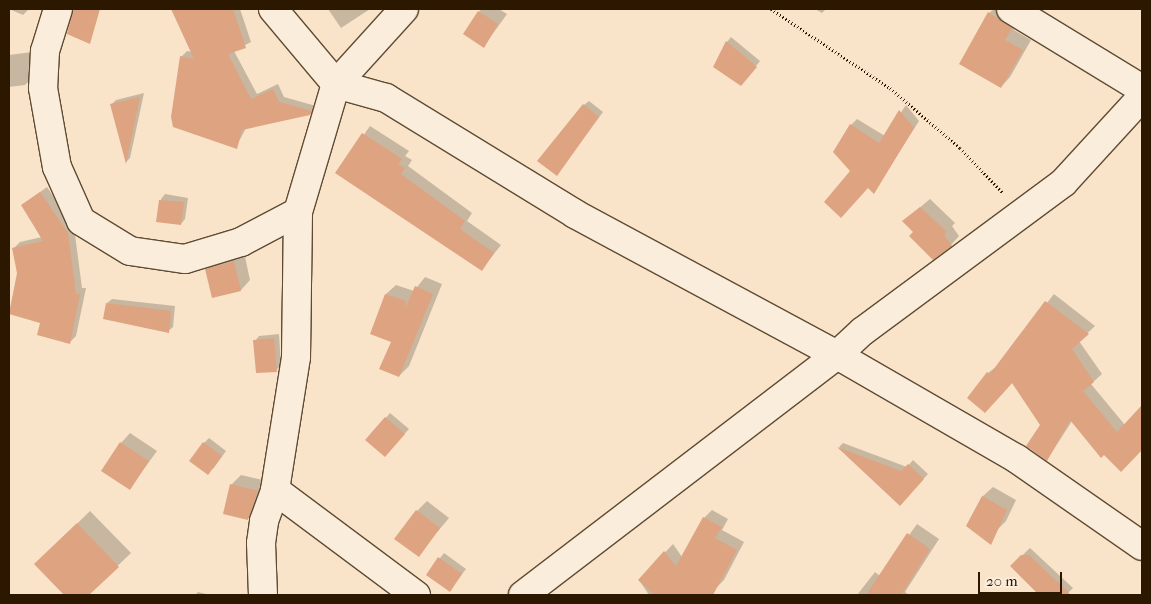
<!DOCTYPE html>
<html>
<head>
<meta charset="utf-8">
<style>
  body { margin:0 }
  #map { position:relative; width:1151px; height:604px; overflow:hidden; background:#f9e4c9; font-family:"IM FELL French Canon",serif }
  div>[style] { position:absolute }
  .shadow>* { inset:0; background:#0003 }
  .building>* { inset:0; background:#dea381 }
  .path>* { height:3px; margin-top:-1.5px; transform-origin:0; background:repeating-linear-gradient(90deg,#2c1801 0 1px,transparent 0 3.5px) }
  .roads { filter:drop-shadow(1px 0 #5f4b33) drop-shadow(-1px 0 #5f4b33) drop-shadow(0 1px #5f4b33) drop-shadow(0 -1px #5f4b33) }
  .minor>* { height:28px; margin:-14px; padding:0 14px; transform-origin:14px; border-radius:14px; background:#fbeddc }
  span { translate:-50% -50%; white-space:nowrap; text-align:center; line-height:1.15; -webkit-text-stroke:4.5px #fbeddc; paint-order:stroke }
  .frame { position:absolute; inset:0; border:10px solid #2c1801; pointer-events:none }
  .scale { position:absolute; left:978px; top:572px; width:84px; height:22px; box-sizing:border-box; border:2px solid #2c1801; border-top:0; padding-left:6px; font-size:15px; line-height:18px; white-space:nowrap; color:#2c1801; -webkit-text-stroke:4px #fbeddc; paint-order:stroke }
</style>
</head>
<body>
<div id="map">
  <div class="shadow">
    <i style="clip-path:polygon(9px 9px,29px 9px,23px 15px)"></i>
    <i style="clip-path:polygon(240px 9px,251px 42px,234px 51px,257px 94px,278px 84px,284px 97px,316px 106px,310px 114px,246px 128px,236px 147px,181px 57px,187px 51px,193px 52px,181px 10px)"></i>
    <i style="clip-path:polygon(328px 9px,370px 9px,341px 28px)"></i>
    <i style="clip-path:polygon(481px 9px,499px 9px,507px 14px,484px 46px,465px 33px)"></i>
    <i style="clip-path:polygon(815px 9px,826px 9px,822px 13px)"></i>
    <i style="clip-path:polygon(994px 9px,1007px 9px,1021px 18px,1014px 30px,1031px 40px,1010px 77px,1001px 87px,989px 13px)"></i>
    <i style="clip-path:polygon(731px 37px,760px 61px,746px 79px,727px 42px)"></i>
    <i style="clip-path:polygon(32px 52px,35px 75px,25px 85px,9px 87px,9px 55px)"></i>
    <i style="clip-path:polygon(144px 93px,130px 158px,126px 162px,112px 104px,116px 100px)"></i>
    <i style="clip-path:polygon(589px 101px,603px 112px,557px 174px,584px 105px)"></i>
    <i style="clip-path:polygon(906px 105px,919px 121px,874px 192px,852px 171px,851px 125px,857px 119px,885px 136px)"></i>
    <i style="clip-path:polygon(370px 126px,409px 151px,405px 156px,412px 160px,408px 166px,472px 213px,467px 221px,501px 245px,482px 269px,337px 173px)"></i>
    <i style="clip-path:polygon(47px 187px,74px 227px,82px 288px,86px 288px,76px 336px,69px 343px,42px 322px,9px 313px,18px 273px,13px 249px,20px 242px,42px 237px,22px 205px)"></i>
    <i style="clip-path:polygon(165px 194px,188px 198px,185px 219px,181px 224px,158px 221px,161px 199px)"></i>
    <i style="clip-path:polygon(930px 199px,955px 223px,952px 226px,959px 236px,951px 245px,915px 231px,904px 221px)"></i>
    <i style="clip-path:polygon(244px 252px,250px 280px,241px 290px,213px 297px,206px 270px,216px 260px)"></i>
    <i style="clip-path:polygon(425px 277px,442px 284px,409px 366px,399px 376px,393px 341px,372px 333px,386px 294px,396px 285px,414px 291px)"></i>
    <i style="clip-path:polygon(1054px 294px,1095px 326px,1079px 341px,1102px 374px,1091px 384px,1125px 425px,1142px 407px,1142px 446px,1128px 461px,1072px 421px,1047px 460px,1042px 425px,1013px 382px,993px 404px,988px 373px,997px 366px)"></i>
    <i style="clip-path:polygon(112px 299px,175px 306px,173px 327px,168px 331px,107px 303px)"></i>
    <i style="clip-path:polygon(279px 334px,281px 366px,276px 370px,255px 341px,259px 336px)"></i>
    <i style="clip-path:polygon(390px 413px,409px 429px,389px 451px,367px 440px)"></i>
    <i style="clip-path:polygon(130px 433px,157px 451px,130px 488px,121px 443px)"></i>
    <i style="clip-path:polygon(209px 438px,226px 451px,213px 469px,204px 443px)"></i>
    <i style="clip-path:polygon(843px 443px,907px 467px,913px 460px,928px 474px,900px 504px,839px 447px)"></i>
    <i style="clip-path:polygon(241px 475px,267px 481px,258px 509px,248px 518px,232px 484px)"></i>
    <i style="clip-path:polygon(993px 487px,1016px 500px,1006px 521px,997px 530px,973px 517px,983px 496px)"></i>
    <i style="clip-path:polygon(427px 501px,449px 518px,418px 555px,417px 511px)"></i>
    <i style="clip-path:polygon(712px 510px,728px 519px,722px 530px,744px 542px,724px 580px,716px 588px,708px 584px,698px 595px,649px 595px,639px 580px,673px 544px,682px 557px,704px 518px)"></i>
    <i style="clip-path:polygon(90px 511px,131px 553px,87px 595px,66px 595px,36px 564px)"></i>
    <i style="clip-path:polygon(917px 524px,939px 539px,905px 592px,909px 595px,857px 595px,875px 572px,880px 576px)"></i>
    <i style="clip-path:polygon(1030px 548px,1073px 588px,1066px 595px,1040px 595px,1011px 566px)"></i>
    <i style="clip-path:polygon(444px 553px,466px 569px,450px 590px,428px 574px)"></i>
    <i style="clip-path:polygon(198px 592px,211px 595px,195px 595px)"></i>
  </div>
  <div class="building">
    <i style="clip-path:polygon(73px 9px,100px 9px,90px 44px,67px 34px)"></i>
    <i style="clip-path:polygon(171px 9px,233px 9px,246px 48px,228px 54px,251px 99px,273px 89px,279px 102px,312px 111px,310px 115px,242px 130px,237px 149px,173px 127px,171px 117px,180px 56px,194px 59px)"></i>
    <i style="clip-path:polygon(478px 11px,498px 24px,484px 48px,463px 34px)"></i>
    <i style="clip-path:polygon(988px 12px,1012px 28px,1005px 40px,1023px 50px,1001px 88px,959px 64px)"></i>
    <i style="clip-path:polygon(726px 41px,757px 67px,741px 86px,713px 67px)"></i>
    <i style="clip-path:polygon(140px 97px,126px 164px,110px 104px)"></i>
    <i style="clip-path:polygon(583px 104px,599px 117px,557px 176px,537px 161px)"></i>
    <i style="clip-path:polygon(899px 110px,914px 128px,874px 194px,868px 188px,841px 218px,824px 202px,850px 171px,833px 152px,850px 124px,879px 143px)"></i>
    <i style="clip-path:polygon(362px 133px,402px 159px,398px 164px,405px 168px,401px 174px,465px 221px,460px 229px,494px 253px,482px 271px,335px 173px)"></i>
    <i style="clip-path:polygon(40px 192px,68px 233px,76px 294px,80px 294px,70px 344px,37px 335px,40px 323px,9px 314px,17px 273px,12px 248px,43px 241px,21px 205px)"></i>
    <i style="clip-path:polygon(159px 200px,184px 202px,181px 225px,156px 222px)"></i>
    <i style="clip-path:polygon(920px 207px,947px 232px,944px 235px,952px 246px,933px 260px,909px 236px,913px 232px,902px 221px)"></i>
    <i style="clip-path:polygon(234px 261px,241px 291px,212px 298px,205px 269px)"></i>
    <i style="clip-path:polygon(415px 286px,433px 294px,399px 377px,379px 369px,391px 342px,370px 334px,385px 294px,406px 301px,405px 309px)"></i>
    <i style="clip-path:polygon(1045px 301px,1089px 334px,1072px 349px,1094px 382px,1083px 391px,1117px 432px,1142px 405px,1142px 450px,1121px 472px,1104px 455px,1101px 458px,1070px 420px,1047px 461px,1026px 446px,1040px 425px,1012px 383px,985px 413px,967px 398px,987px 372px,990px 374px)"></i>
    <i style="clip-path:polygon(106px 303px,171px 311px,169px 333px,103px 319px)"></i>
    <i style="clip-path:polygon(274px 338px,277px 372px,256px 373px,253px 340px)"></i>
    <i style="clip-path:polygon(385px 417px,405px 434px,385px 457px,365px 440px)"></i>
    <i style="clip-path:polygon(120px 442px,149px 461px,130px 490px,101px 471px)"></i>
    <i style="clip-path:polygon(203px 442px,222px 456px,208px 475px,189px 461px)"></i>
    <i style="clip-path:polygon(837px 447px,901px 471px,908px 464px,924px 479px,900px 506px)"></i>
    <i style="clip-path:polygon(230px 484px,258px 491px,248px 520px,223px 514px)"></i>
    <i style="clip-path:polygon(982px 496px,1007px 510px,991px 545px,966px 526px)"></i>
    <i style="clip-path:polygon(416px 510px,440px 528px,419px 557px,394px 539px)"></i>
    <i style="clip-path:polygon(703px 517px,722px 527px,715px 538px,737px 550px,713px 595px,654px 595px,638px 580px,664px 551px,676px 566px)"></i>
    <i style="clip-path:polygon(77px 523px,119px 567px,89px 595px,64px 595px,34px 564px)"></i>
    <i style="clip-path:polygon(907px 533px,930px 549px,901px 595px,866px 595px)"></i>
    <i style="clip-path:polygon(1021px 555px,1029px 555px,1071px 595px,1039px 595px,1010px 566px)"></i>
    <i style="clip-path:polygon(438px 557px,462px 574px,450px 592px,426px 575px)"></i>
  </div>
  <div class="path">
    <i style="left:771px;top:9px;width:143px;rotate:33.6deg"></i>
    <i style="left:890px;top:88px;width:92px;rotate:40.6deg"></i>
    <i style="left:960px;top:148px;width:62px;rotate:46.3deg"></i>
  </div>
  <div class="roads">
    <div class="minor">
      <i style="left:58px;top:9px;width:44px;rotate:107.2deg"></i>
      <i style="left:45px;top:51px;width:37px;rotate:93deg"></i>
      <i style="left:43px;top:88px;width:80px;rotate:80deg"></i>
      <i style="left:57px;top:167px;width:59px;rotate:66deg"></i>
      <i style="left:81px;top:221px;width:57px;rotate:31.5deg"></i>
      <i style="left:130px;top:251px;width:56px;rotate:8.3deg"></i>
      <i style="left:185px;top:259px;width:59px;rotate:-16.9deg"></i>
      <i style="left:241px;top:242px;width:64px;rotate:-27.8deg"></i>
      <i style="left:273px;top:9px;width:98px;rotate:50deg"></i>
      <i style="left:336px;top:84px;width:52px;rotate:15.6deg"></i>
      <i style="left:386px;top:98px;width:222px;rotate:31.5deg"></i>
      <i style="left:575px;top:214px;width:298px;rotate:28.3deg"></i>
      <i style="left:837px;top:355px;width:208px;rotate:30deg"></i>
      <i style="left:1017px;top:459px;width:152px;rotate:34.8deg"></i>
      <i style="left:1011px;top:9px;width:153px;rotate:31.4deg"></i>
      <i style="left:275px;top:490px;width:176px;rotate:36.7deg"></i>
      <i style="left:263px;top:595px;width:52px;rotate:-92.2deg"></i>
      <i style="left:261px;top:543px;width:22px;rotate:-82deg"></i>
      <i style="left:264px;top:521px;width:33px;rotate:-70deg"></i>
      <i style="left:275px;top:490px;width:135px;rotate:-81deg"></i>
      <i style="left:296px;top:357px;width:145px;rotate:-89.2deg"></i>
      <i style="left:298px;top:212px;width:134px;rotate:-73.5deg"></i>
      <i style="left:336px;top:84px;width:101px;rotate:-47.8deg"></i>
      <i style="left:523px;top:595px;width:395px;rotate:-37.4deg"></i>
      <i style="left:837px;top:355px;width:35px;rotate:-43deg"></i>
      <i style="left:863px;top:331px;width:250px;rotate:-36.5deg"></i>
      <i style="left:1064px;top:182px;width:115px;rotate:-47.5deg"></i>
    </div>
  </div>
  <div class="frame"></div>
  <div class="scale">20 m</div>
</div>
</body>
</html>
